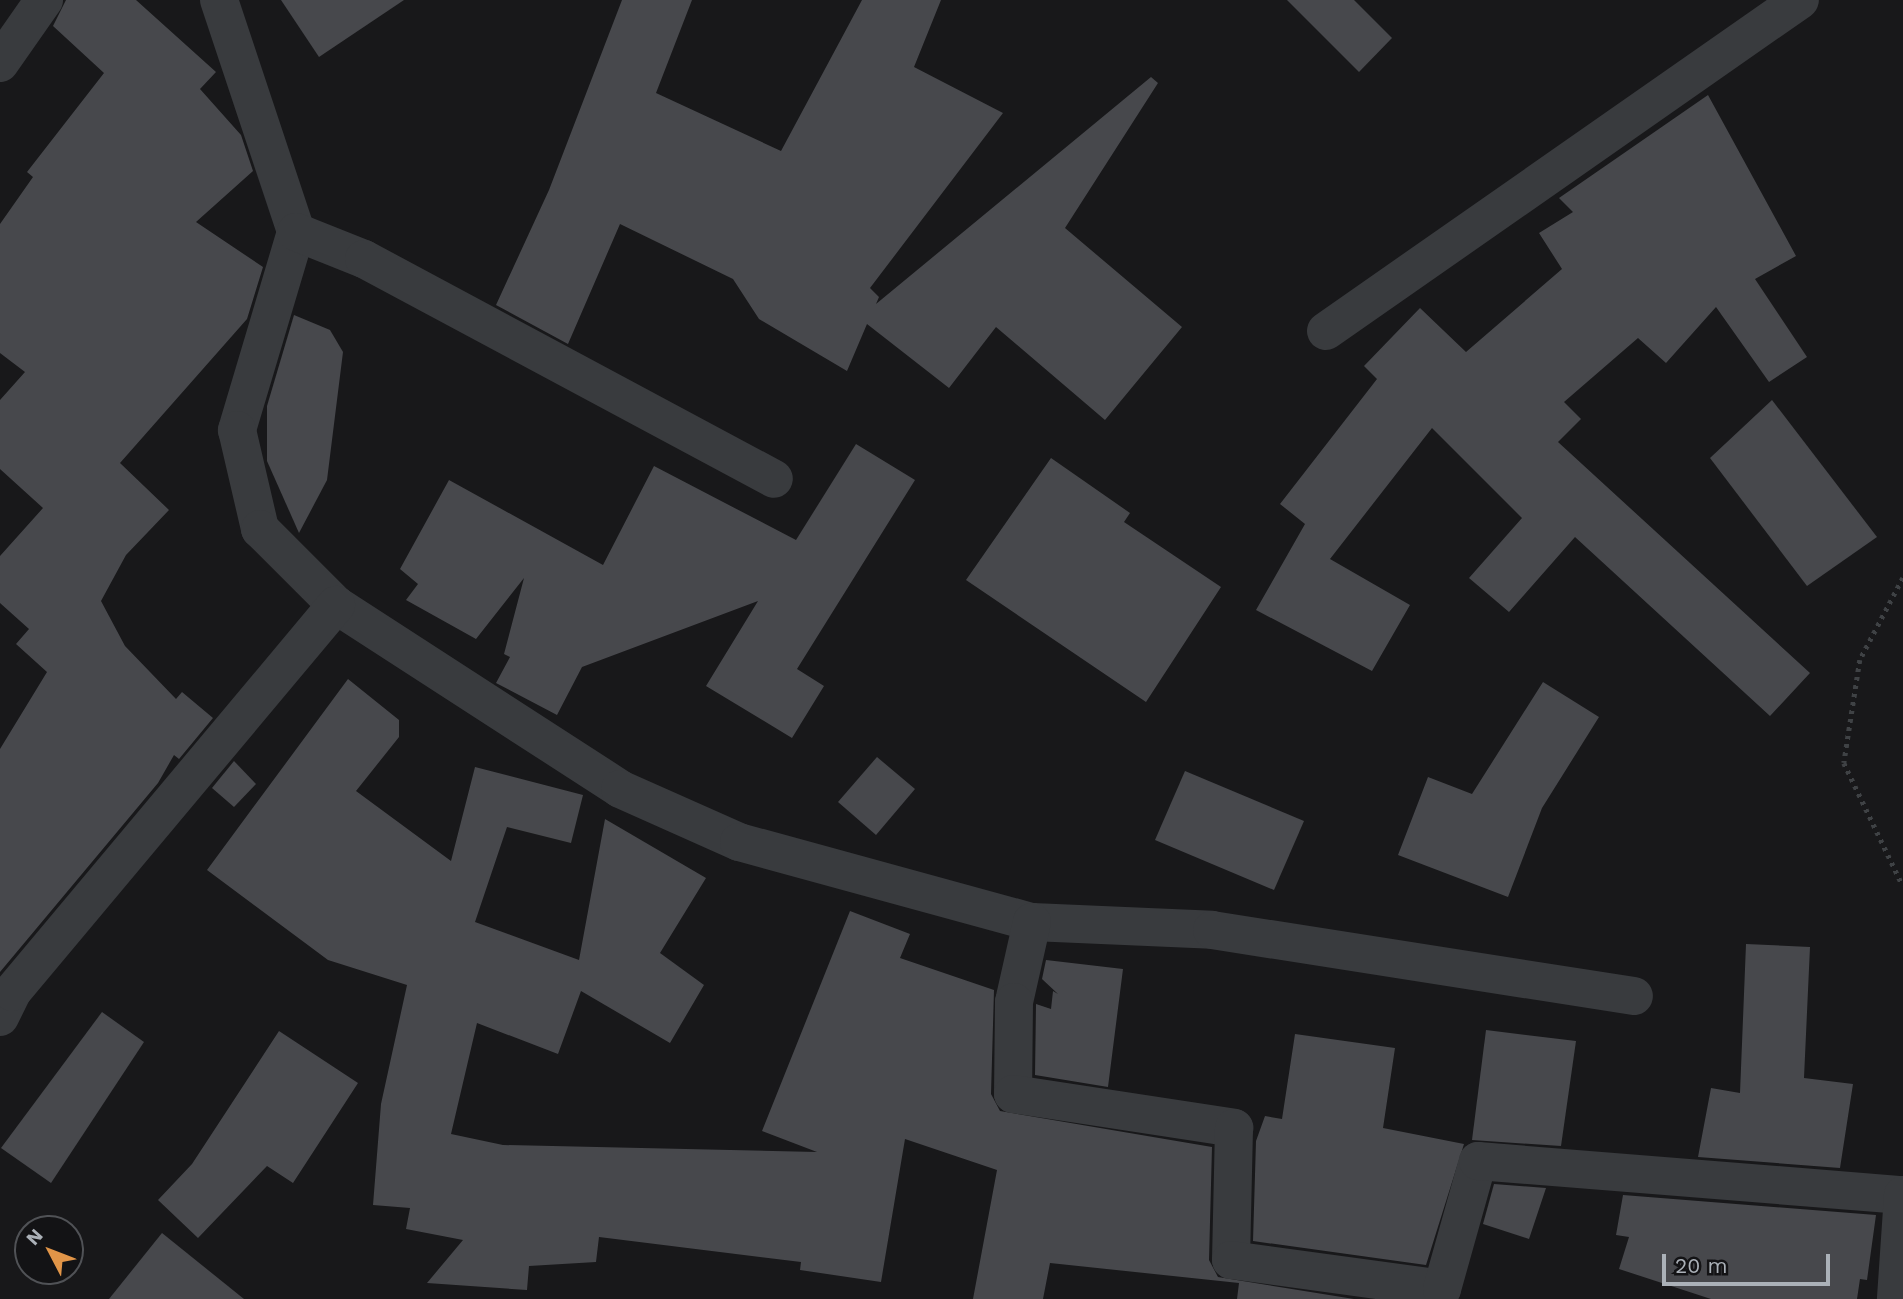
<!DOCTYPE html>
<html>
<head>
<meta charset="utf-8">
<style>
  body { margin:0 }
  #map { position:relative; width:1903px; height:1299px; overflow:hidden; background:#18181a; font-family:"Work Sans",sans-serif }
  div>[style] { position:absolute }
  .building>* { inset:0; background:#47484c }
  .path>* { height:4.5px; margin-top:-2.25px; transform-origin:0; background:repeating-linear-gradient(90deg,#3f4245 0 3.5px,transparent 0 8.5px) }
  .street>* { height:38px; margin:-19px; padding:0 19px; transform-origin:19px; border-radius:19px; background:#393b3e }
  span { translate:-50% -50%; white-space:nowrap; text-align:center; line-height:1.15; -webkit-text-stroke:5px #131315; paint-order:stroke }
  .north { position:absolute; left:14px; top:1215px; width:70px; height:70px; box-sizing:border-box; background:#131315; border:2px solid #505256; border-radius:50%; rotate:312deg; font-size:19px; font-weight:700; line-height:28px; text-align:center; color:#abb1b8 }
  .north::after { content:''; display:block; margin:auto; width:24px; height:32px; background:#e19548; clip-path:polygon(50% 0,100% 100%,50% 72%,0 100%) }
  .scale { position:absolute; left:1662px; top:1254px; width:168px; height:32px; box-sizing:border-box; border:4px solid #abb1b8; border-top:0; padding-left:9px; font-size:21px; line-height:24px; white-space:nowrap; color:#abb1b8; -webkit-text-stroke:5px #131315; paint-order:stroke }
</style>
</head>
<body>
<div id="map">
  <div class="building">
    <i style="clip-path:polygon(66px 0,136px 0,216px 72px,200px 89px,241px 135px,253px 171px,196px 222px,263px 267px,247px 319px,120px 463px,169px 510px,126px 555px,101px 601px,125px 646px,176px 699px,182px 692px,213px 718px,179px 759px,174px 755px,158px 783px,0 972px,0 749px,47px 672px,16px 644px,29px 629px,0 603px,0 556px,43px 508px,0 469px,0 400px,25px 372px,0 353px,0 224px,33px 177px,27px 172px,104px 73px,53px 26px)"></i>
    <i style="clip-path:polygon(281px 0,404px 0,319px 57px)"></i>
    <i style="clip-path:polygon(622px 0,692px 0,656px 93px,781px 151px,862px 0,941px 0,914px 67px,1003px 113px,870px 288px,879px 297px,876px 304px,1151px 77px,1158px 83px,1065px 228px,1182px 327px,1105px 420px,996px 327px,949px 388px,867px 324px,847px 371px,759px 319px,733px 279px,620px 224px,568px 344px,496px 305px,549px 190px)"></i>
    <i style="clip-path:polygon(1287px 0,1354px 0,1392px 38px,1359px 72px)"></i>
    <i style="clip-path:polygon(1708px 95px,1796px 256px,1755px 279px,1807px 357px,1769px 382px,1716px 307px,1666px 363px,1638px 338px,1564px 402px,1581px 419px,1558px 442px,1810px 673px,1770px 716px,1575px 537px,1509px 612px,1469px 578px,1522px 518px,1432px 428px,1330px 559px,1410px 605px,1372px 671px,1256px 610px,1305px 524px,1280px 504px,1377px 379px,1364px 366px,1420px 308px,1466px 352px,1562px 269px,1539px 233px,1573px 212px,1559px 198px)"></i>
    <i style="clip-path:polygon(294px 315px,330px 330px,343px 352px,327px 480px,299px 533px,267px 461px,267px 406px)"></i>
    <i style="clip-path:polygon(1772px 400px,1877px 537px,1807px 586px,1710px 458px)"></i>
    <i style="clip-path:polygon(856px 444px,915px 480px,797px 669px,824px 686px,792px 738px,706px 686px,758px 601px,582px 667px,557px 715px,496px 683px,510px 657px,504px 654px,524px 578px,476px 639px,406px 600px,418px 584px,400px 569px,449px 480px,603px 565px,654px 466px,796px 540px)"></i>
    <i style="clip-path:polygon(1051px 458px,1130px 513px,1124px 522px,1221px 587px,1146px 702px,966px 580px)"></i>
    <i style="clip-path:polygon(348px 679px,399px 720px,399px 737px,356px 791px,451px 861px,475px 767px,583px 795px,571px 843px,507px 827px,475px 922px,579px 960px,605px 819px,706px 878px,660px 953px,704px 985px,670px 1043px,581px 991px,558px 1054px,477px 1023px,451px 1134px,503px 1145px,817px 1152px,762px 1131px,850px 911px,910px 934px,900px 958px,994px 990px,991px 1094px,1000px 1111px,1212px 1147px,1209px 1260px,1218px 1277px,1354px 1299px,1237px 1299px,1239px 1283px,1050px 1263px,1043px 1299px,973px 1299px,997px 1170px,905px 1139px,881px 1282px,800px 1270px,801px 1262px,599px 1237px,596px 1262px,529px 1266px,527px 1290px,427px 1283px,463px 1240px,406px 1229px,410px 1208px,373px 1205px,381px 1104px,407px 985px,328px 960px,207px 870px)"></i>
    <i style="clip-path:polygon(1543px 682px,1599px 717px,1542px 808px,1508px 897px,1398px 855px,1428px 777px,1472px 794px)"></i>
    <i style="clip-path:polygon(877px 757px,915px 789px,876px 835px,838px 802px)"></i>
    <i style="clip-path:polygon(234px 761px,256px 784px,234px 807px,212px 788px)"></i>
    <i style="clip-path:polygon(1185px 771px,1304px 821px,1274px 890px,1155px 840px)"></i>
    <i style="clip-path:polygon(1746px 944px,1810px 947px,1804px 1078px,1853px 1084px,1840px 1168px,1698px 1157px,1711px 1088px,1740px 1093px)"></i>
    <i style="clip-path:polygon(1046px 960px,1123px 969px,1108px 1087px,1035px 1075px,1036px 1004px,1051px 1009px,1053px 991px,1058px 994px,1042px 979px)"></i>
    <i style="clip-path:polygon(102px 1012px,144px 1042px,51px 1183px,1px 1148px)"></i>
    <i style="clip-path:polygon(1486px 1030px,1576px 1041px,1561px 1146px,1472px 1140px)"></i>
    <i style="clip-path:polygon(279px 1031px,358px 1083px,293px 1183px,267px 1166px,198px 1238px,158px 1200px,192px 1164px)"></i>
    <i style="clip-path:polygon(1295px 1034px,1395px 1048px,1383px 1128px,1464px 1144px,1426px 1265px,1253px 1241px,1256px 1141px,1265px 1116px,1282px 1119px)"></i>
    <i style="clip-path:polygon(1494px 1184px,1546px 1188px,1529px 1239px,1483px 1224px)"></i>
    <i style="clip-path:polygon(1623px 1195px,1876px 1215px,1867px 1280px,1860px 1279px,1857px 1299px,1711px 1299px,1619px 1269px,1629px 1237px,1616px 1235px)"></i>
    <i style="clip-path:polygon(162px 1233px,244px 1299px,109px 1299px)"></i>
  </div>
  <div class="path">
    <i style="left:1903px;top:578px;width:93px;rotate:117.7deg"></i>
    <i style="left:1860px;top:660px;width:104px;rotate:98.8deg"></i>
    <i style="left:1844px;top:763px;width:136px;rotate:64.4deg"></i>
  </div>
  <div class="street">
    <i style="left:219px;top:0;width:244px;rotate:71.6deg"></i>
    <i style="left:296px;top:232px;width:207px;rotate:106.6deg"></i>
    <i style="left:237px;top:430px;width:102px;rotate:76.9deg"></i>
    <i style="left:260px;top:529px;width:107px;rotate:45deg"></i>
    <i style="left:336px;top:605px;width:338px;rotate:32.9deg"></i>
    <i style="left:620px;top:789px;width:130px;rotate:24deg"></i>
    <i style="left:739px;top:842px;width:304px;rotate:15.3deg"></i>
    <i style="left:1032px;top:922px;width:180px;rotate:2.5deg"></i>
    <i style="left:1212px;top:930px;width:427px;rotate:8.9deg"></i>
    <i style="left:0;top:63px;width:77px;rotate:-55.1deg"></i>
    <i style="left:296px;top:232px;width:73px;rotate:21.7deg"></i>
    <i style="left:364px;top:259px;width:465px;rotate:28.2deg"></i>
    <i style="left:1326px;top:331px;width:578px;rotate:-34.93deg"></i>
    <i style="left:1032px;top:922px;width:82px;rotate:102.7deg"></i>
    <i style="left:1014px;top:1002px;width:92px;rotate:90.6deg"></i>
    <i style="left:1013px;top:1094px;width:224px;rotate:8.7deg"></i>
    <i style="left:1234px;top:1128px;width:132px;rotate:91.3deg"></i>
    <i style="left:1231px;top:1260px;width:213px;rotate:7.8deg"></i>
    <i style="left:1442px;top:1289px;width:133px;rotate:-74.3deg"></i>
    <i style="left:1478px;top:1161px;width:426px;rotate:4.6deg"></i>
    <i style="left:1903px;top:1195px;width:104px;rotate:93.9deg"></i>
    <i style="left:0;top:1017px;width:28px;rotate:-64deg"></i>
    <i style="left:12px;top:992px;width:505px;rotate:-50.06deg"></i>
  </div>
  <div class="north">N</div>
  <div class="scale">20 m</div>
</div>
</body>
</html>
